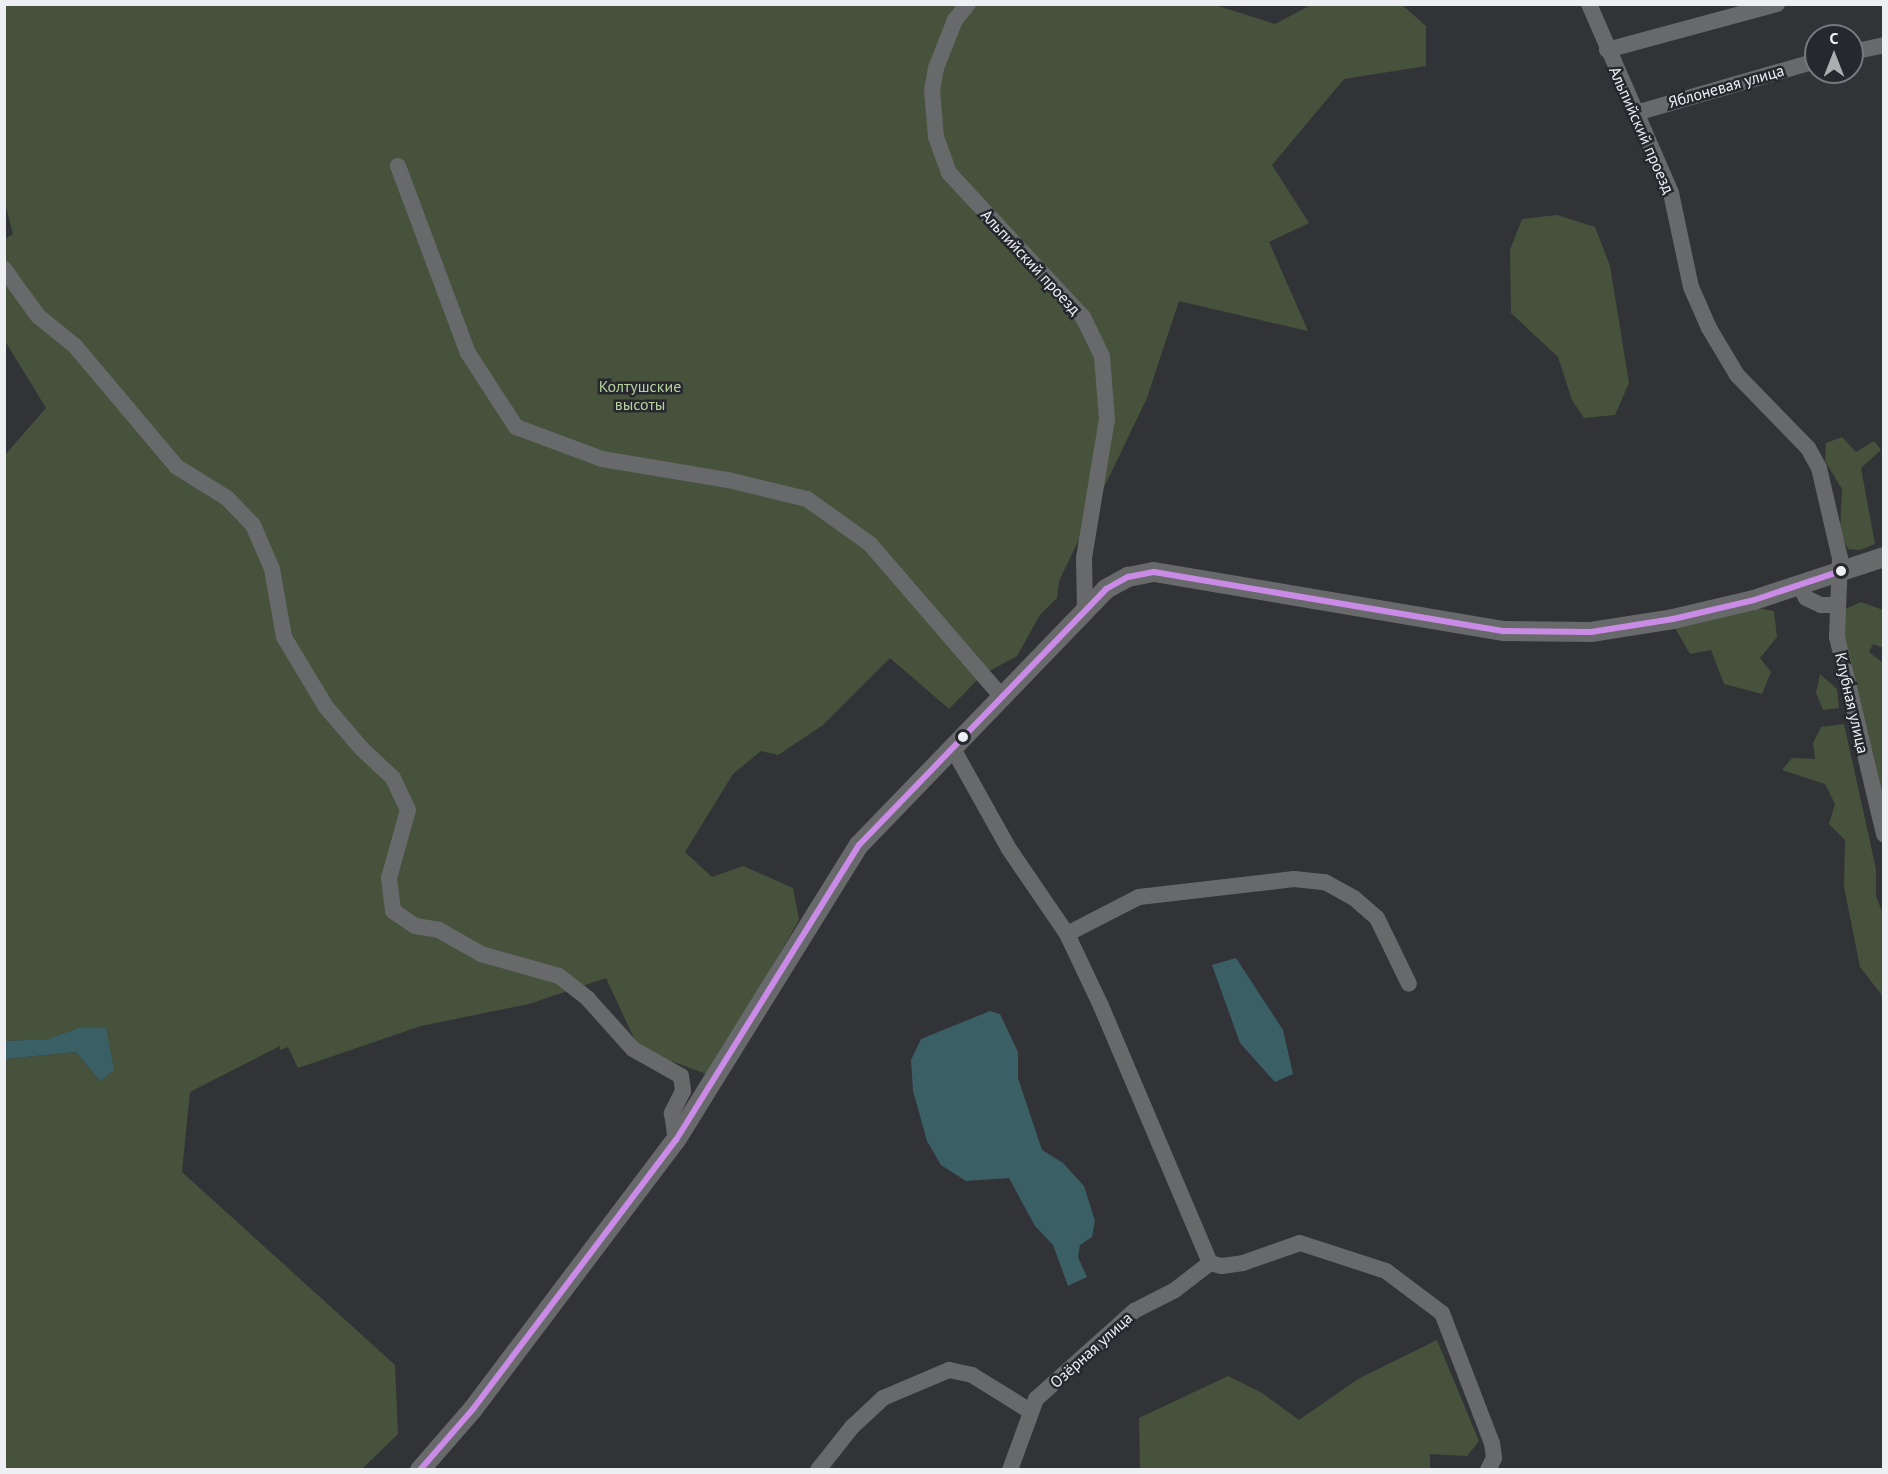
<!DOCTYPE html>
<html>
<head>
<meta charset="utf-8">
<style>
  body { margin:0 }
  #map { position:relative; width:1888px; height:1474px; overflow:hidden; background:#323337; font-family:"PT Sans",sans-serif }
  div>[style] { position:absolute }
  .green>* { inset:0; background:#46523b }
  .water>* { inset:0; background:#3a5f65 }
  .minor>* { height:16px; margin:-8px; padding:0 8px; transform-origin:8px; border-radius:8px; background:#68696b }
  .tertiary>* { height:20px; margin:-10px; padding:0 10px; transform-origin:10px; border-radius:10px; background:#68696b }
  .bus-1>* { height:6px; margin:-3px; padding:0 3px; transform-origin:3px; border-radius:3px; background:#ca8be6 }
  .dots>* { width:16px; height:16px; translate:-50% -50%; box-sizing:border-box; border:3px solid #26282e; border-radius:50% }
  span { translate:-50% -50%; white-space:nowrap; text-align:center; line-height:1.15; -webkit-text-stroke:5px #26282e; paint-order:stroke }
  .street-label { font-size:16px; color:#edeff3 }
  .park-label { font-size:16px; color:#b5d29d }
  .frame { position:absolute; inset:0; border:6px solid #edeff3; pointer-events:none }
  .north { position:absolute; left:1804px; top:24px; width:60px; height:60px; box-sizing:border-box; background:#26282e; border:2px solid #76787d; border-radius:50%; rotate:0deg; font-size:16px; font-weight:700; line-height:24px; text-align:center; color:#edeff3 }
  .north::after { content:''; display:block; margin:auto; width:21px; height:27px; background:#acadb1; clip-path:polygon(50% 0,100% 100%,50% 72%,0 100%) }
</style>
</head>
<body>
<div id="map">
  <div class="green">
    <i style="clip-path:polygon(1212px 4px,1275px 24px,1311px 5px,1401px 4px,1426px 26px,1426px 66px,1344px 79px,1272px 165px,1309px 223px,1269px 242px,1308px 331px,1179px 301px,1147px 398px,1059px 581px,1057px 598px,1040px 615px,1017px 656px,982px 675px,949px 709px,890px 658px,823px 725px,778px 755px,761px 751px,733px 774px,685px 852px,712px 877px,743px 866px,793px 888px,799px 920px,709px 1075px,639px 1049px,606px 978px,529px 1004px,421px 1026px,298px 1068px,288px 1047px,280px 1050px,280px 1046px,190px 1092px,182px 1172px,395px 1365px,398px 1434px,362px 1469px,5px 1469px,5px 1059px,76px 1052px,100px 1081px,78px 1028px,49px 1039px,5px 1041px,5px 455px,46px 408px,5px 341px,5px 239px,13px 234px,4px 200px,4px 5px)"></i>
    <i style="clip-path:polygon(1557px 215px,1595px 227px,1610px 266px,1629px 383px,1615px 415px,1584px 418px,1572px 400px,1558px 357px,1511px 313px,1510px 250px,1522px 219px)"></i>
    <i style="clip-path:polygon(1842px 437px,1856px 452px,1874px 441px,1881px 450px,1861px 468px,1875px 544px,1860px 550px,1848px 549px,1840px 532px,1842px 489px,1825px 461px,1826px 443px)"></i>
    <i style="clip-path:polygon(1861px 602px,1883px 610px,1883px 648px,1873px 644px,1869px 652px,1883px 663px,1883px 808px,1844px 652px,1841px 611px)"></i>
    <i style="clip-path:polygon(1746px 606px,1774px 611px,1777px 637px,1760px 658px,1771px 672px,1762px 694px,1724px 684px,1711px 650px,1690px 654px,1675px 628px)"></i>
    <i style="clip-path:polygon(1820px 674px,1837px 689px,1839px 708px,1823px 710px,1816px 693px)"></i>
    <i style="clip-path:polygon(1844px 724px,1876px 869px,1876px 896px,1883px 914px,1883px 1006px,1881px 994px,1860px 967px,1844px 887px,1845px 840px,1829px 824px,1835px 804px,1825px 784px,1782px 770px,1792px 758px,1815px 759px,1813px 743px,1821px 727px)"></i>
    <i style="clip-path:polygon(1437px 1340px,1479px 1441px,1467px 1456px,1430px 1454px,1430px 1470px,1140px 1469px,1139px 1418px,1228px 1376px,1262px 1393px,1299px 1420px,1358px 1379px)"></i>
  </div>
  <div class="water">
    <i style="clip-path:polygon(1236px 958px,1283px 1030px,1293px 1074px,1275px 1082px,1240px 1043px,1212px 965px)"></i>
    <i style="clip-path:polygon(990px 1011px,1000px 1014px,1018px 1052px,1018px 1078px,1042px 1150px,1063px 1163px,1084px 1186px,1095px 1221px,1092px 1237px,1080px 1245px,1078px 1257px,1087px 1277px,1068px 1286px,1053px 1245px,1035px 1226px,1009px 1178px,966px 1181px,941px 1165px,927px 1141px,913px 1091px,911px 1060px,921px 1039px)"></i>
    <i style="clip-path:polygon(78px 1028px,106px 1028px,114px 1070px,100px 1081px,76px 1052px,5px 1059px,5px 1041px,48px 1039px)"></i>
  </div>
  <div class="minor">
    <i style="left:968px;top:4px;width:21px;rotate:129deg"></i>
    <i style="left:955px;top:20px;width:52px;rotate:111.6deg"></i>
    <i style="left:936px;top:68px;width:22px;rotate:100deg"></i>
    <i style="left:932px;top:90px;width:47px;rotate:85.1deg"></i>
    <i style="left:936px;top:137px;width:38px;rotate:70deg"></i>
    <i style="left:949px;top:173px;width:197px;rotate:47.1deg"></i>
    <i style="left:1083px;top:317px;width:43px;rotate:64deg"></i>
    <i style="left:1102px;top:356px;width:63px;rotate:85.5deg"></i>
    <i style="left:1107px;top:419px;width:141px;rotate:99.4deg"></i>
    <i style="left:1084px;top:558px;width:50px;rotate:88.9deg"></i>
    <i style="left:1589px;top:4px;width:206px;rotate:66.5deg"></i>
    <i style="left:1671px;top:193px;width:96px;rotate:78deg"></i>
    <i style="left:1691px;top:287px;width:45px;rotate:66.3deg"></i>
    <i style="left:1709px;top:328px;width:55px;rotate:59.2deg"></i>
    <i style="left:1737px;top:375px;width:102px;rotate:45.8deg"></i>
    <i style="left:1808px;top:448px;width:23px;rotate:61deg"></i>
    <i style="left:1819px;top:468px;width:92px;rotate:76.9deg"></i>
    <i style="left:1840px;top:558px;width:79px;rotate:92.2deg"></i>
    <i style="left:1837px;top:637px;width:203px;rotate:76.6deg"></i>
    <i style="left:1607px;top:50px;width:176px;rotate:-15.1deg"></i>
    <i style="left:1852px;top:52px;width:33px;rotate:-12deg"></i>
    <i style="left:1636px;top:113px;width:187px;rotate:-16.1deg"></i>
    <i style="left:398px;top:166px;width:200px;rotate:69.5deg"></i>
    <i style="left:468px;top:353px;width:88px;rotate:57deg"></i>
    <i style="left:516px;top:427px;width:92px;rotate:20.4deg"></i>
    <i style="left:602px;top:459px;width:128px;rotate:9.5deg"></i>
    <i style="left:728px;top:480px;width:81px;rotate:13.5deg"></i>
    <i style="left:807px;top:499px;width:77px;rotate:35.5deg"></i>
    <i style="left:870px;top:544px;width:201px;rotate:49.2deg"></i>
    <i style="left:4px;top:269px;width:58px;rotate:54.1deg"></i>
    <i style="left:38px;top:316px;width:48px;rotate:39deg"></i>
    <i style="left:75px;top:346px;width:158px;rotate:49.9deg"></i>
    <i style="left:177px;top:467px;width:59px;rotate:31.8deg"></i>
    <i style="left:227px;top:498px;width:37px;rotate:46deg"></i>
    <i style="left:253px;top:525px;width:48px;rotate:66.6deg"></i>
    <i style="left:272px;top:569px;width:69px;rotate:80deg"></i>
    <i style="left:284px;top:637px;width:82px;rotate:59deg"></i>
    <i style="left:326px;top:707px;width:55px;rotate:49.4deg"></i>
    <i style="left:362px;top:749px;width:42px;rotate:43.1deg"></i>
    <i style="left:393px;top:778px;width:35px;rotate:65deg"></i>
    <i style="left:408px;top:810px;width:71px;rotate:105.6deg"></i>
    <i style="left:389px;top:878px;width:33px;rotate:83deg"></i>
    <i style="left:393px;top:911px;width:27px;rotate:34deg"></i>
    <i style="left:415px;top:926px;width:24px;rotate:9deg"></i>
    <i style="left:439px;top:930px;width:48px;rotate:29.7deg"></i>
    <i style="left:481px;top:954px;width:81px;rotate:15.8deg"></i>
    <i style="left:559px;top:976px;width:37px;rotate:38deg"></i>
    <i style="left:588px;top:999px;width:67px;rotate:48deg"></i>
    <i style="left:633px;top:1049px;width:55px;rotate:29.4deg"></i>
    <i style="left:681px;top:1076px;width:15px;rotate:82deg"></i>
    <i style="left:683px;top:1091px;width:25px;rotate:117deg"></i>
    <i style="left:672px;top:1113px;width:27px;rotate:82deg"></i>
    <i style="left:1800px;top:586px;width:13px;rotate:63deg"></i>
    <i style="left:1806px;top:598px;width:17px;rotate:25deg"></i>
    <i style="left:1821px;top:605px;width:14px"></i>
    <i style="left:952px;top:747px;width:117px;rotate:60.8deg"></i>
    <i style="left:1009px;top:849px;width:103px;rotate:55.7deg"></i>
    <i style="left:1067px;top:934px;width:80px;rotate:64.7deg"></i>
    <i style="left:1101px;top:1006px;width:279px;rotate:67deg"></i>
    <i style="left:1210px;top:1263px;width:12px;rotate:14deg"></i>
    <i style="left:1222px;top:1266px;width:21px;rotate:-8deg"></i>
    <i style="left:1243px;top:1263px;width:60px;rotate:-19.3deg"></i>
    <i style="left:1300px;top:1243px;width:90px;rotate:18deg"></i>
    <i style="left:1386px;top:1271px;width:70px;rotate:36.9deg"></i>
    <i style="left:1442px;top:1313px;width:139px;rotate:69deg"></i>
    <i style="left:1492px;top:1443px;width:15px;rotate:82deg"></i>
    <i style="left:1494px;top:1458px;width:13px;rotate:117deg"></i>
    <i style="left:1067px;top:934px;width:81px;rotate:-27.2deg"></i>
    <i style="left:1139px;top:897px;width:156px;rotate:-6.6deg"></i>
    <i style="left:1294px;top:879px;width:31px;rotate:6deg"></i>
    <i style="left:1325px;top:882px;width:33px;rotate:29deg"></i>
    <i style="left:1354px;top:898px;width:30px;rotate:41deg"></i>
    <i style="left:1377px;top:918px;width:73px;rotate:64.1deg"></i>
    <i style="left:818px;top:1470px;width:55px;rotate:-51.7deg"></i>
    <i style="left:852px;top:1427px;width:42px;rotate:-43.1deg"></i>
    <i style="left:883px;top:1398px;width:72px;rotate:-23deg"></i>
    <i style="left:949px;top:1370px;width:24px;rotate:12deg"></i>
    <i style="left:972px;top:1375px;width:68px;rotate:31.8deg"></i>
    <i style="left:1010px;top:1470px;width:76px;rotate:-69.9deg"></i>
    <i style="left:1036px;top:1399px;width:132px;rotate:-41.9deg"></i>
    <i style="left:1134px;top:1311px;width:46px;rotate:-27.1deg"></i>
    <i style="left:1175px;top:1290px;width:44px;rotate:-37.6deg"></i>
  </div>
  <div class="tertiary">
    <i style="left:420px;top:1470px;width:81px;rotate:-49deg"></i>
    <i style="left:473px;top:1409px;width:337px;rotate:-53deg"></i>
    <i style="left:676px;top:1140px;width:347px;rotate:-58.2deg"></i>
    <i style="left:859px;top:845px;width:356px;rotate:-46deg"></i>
    <i style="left:1106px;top:589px;width:25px;rotate:-29deg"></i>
    <i style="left:1128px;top:577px;width:26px;rotate:-11deg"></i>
    <i style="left:1154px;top:572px;width:355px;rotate:9.6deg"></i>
    <i style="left:1504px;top:631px;width:87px;rotate:0.7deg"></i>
    <i style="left:1591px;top:632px;width:83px;rotate:-9deg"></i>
    <i style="left:1673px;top:619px;width:83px;rotate:-13.2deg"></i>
    <i style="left:1754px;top:600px;width:137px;rotate:-18.3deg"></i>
  </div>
  <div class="bus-1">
    <i style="left:420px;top:1470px;width:81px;rotate:-49deg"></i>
    <i style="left:473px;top:1409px;width:337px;rotate:-53deg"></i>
    <i style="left:676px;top:1140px;width:347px;rotate:-58.2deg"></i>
    <i style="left:859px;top:845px;width:356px;rotate:-46deg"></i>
    <i style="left:1106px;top:589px;width:25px;rotate:-29deg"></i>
    <i style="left:1128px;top:577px;width:26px;rotate:-11deg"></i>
    <i style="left:1154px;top:572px;width:355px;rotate:9.6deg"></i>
    <i style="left:1504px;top:631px;width:87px;rotate:0.7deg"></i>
    <i style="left:1591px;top:632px;width:83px;rotate:-9deg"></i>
    <i style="left:1673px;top:619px;width:83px;rotate:-13.2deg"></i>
    <i style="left:1754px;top:600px;width:92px;rotate:-18.4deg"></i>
  </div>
  <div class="dots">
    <i style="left:1841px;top:571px;background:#edeff3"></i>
    <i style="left:963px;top:737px;background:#edeff3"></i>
  </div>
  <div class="street-label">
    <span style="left:1726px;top:86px;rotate:-16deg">Яблоневая улица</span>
    <span style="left:1642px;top:130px;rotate:66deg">Альпийский проезд</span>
    <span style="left:1031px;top:262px;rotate:47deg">Альпийский проезд</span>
    <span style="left:1852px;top:703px;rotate:77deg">Клубная улица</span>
    <span style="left:1091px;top:1350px;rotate:-42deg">Озёрная улица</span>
  </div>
  <div class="park-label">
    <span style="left:640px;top:395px">Колтушские<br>высоты</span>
  </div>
  <div class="frame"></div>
  <div class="north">С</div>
</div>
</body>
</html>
